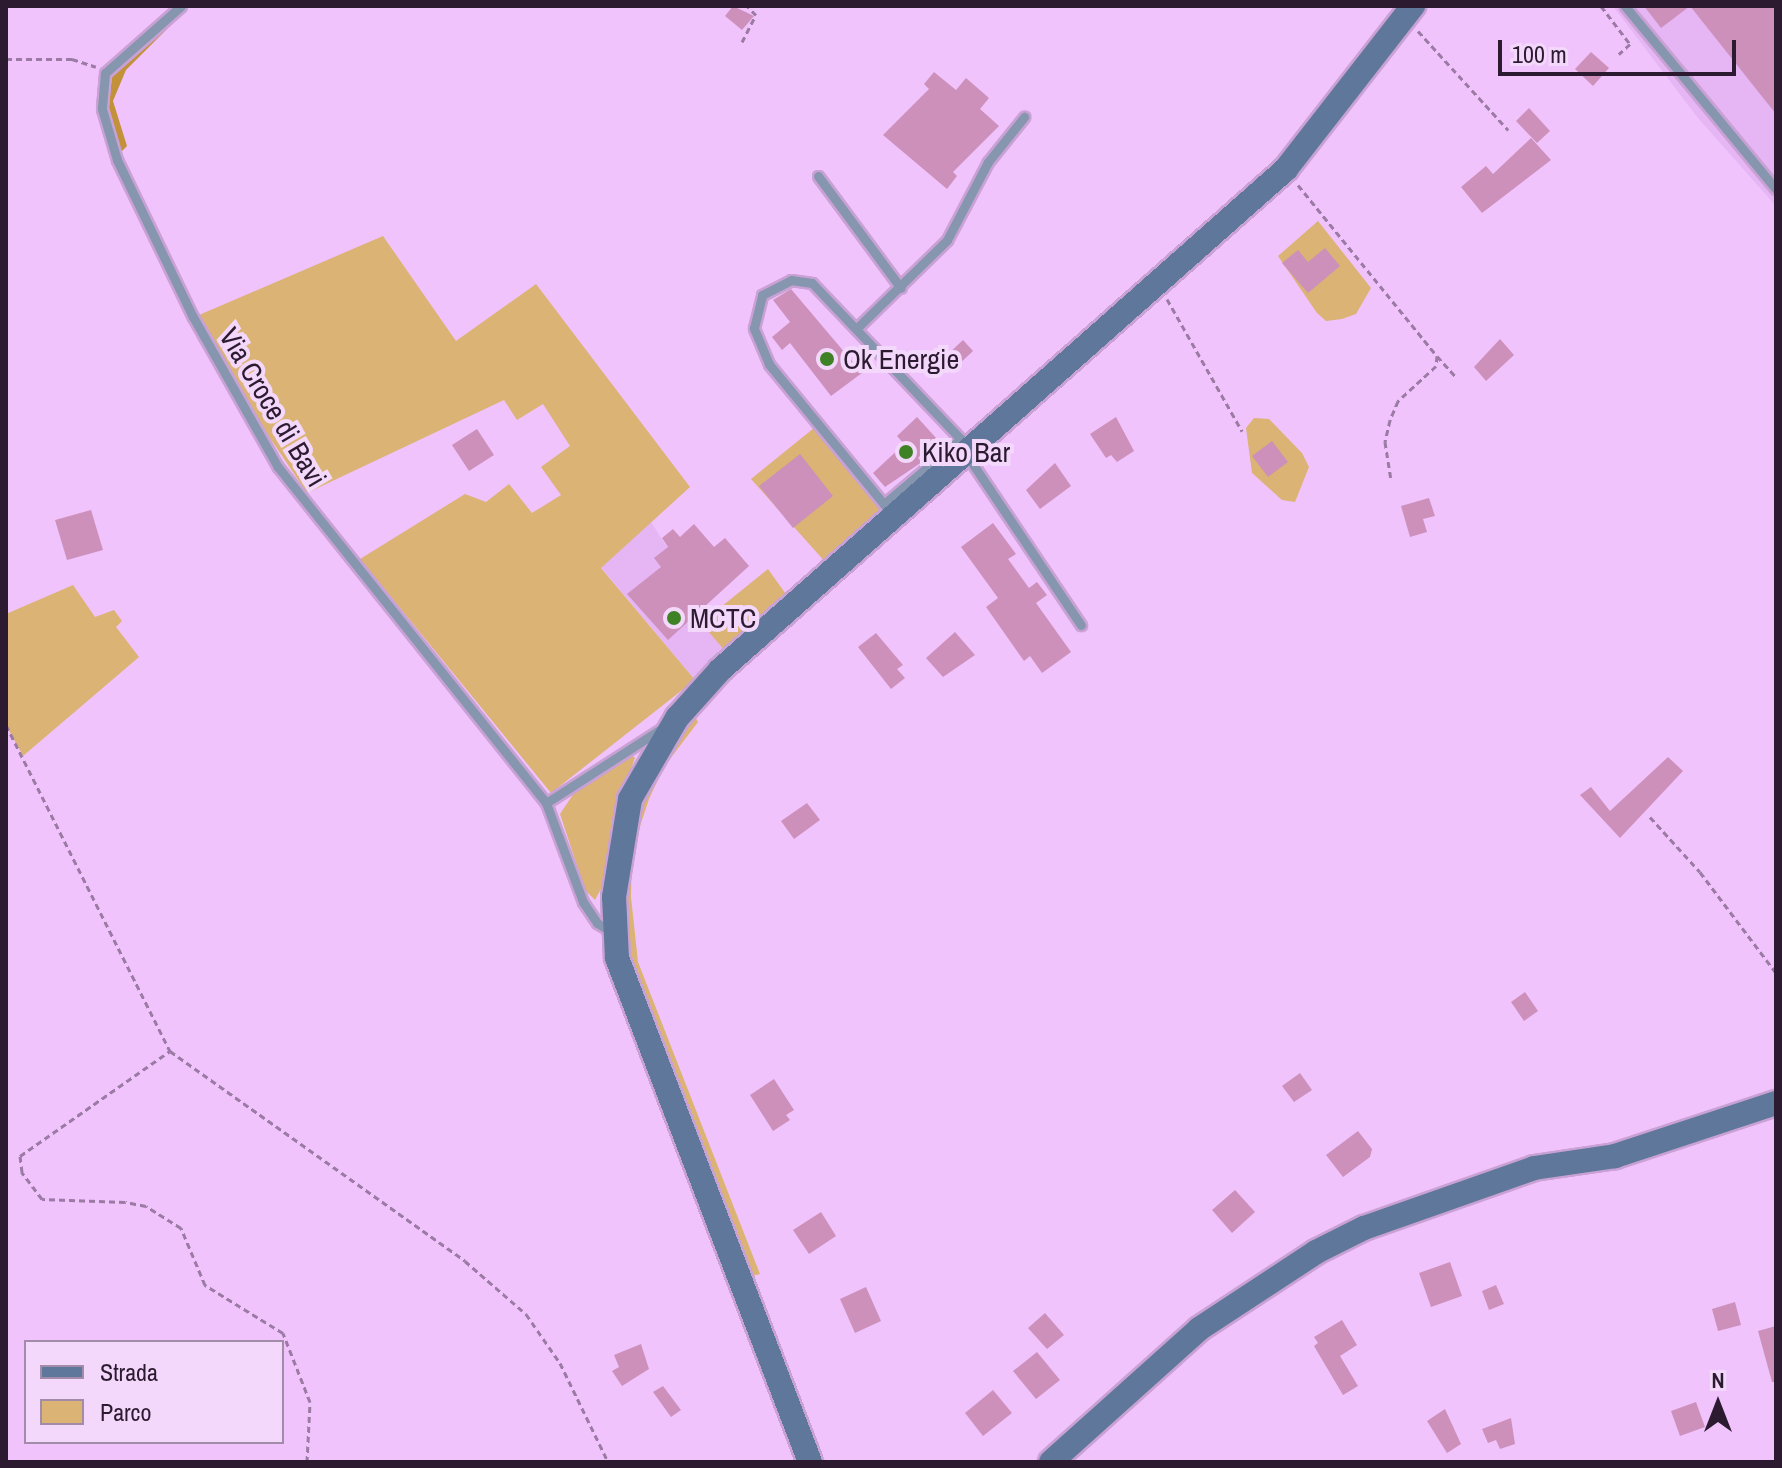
<!DOCTYPE html>
<html>
<head>
<meta charset="utf-8">
<style>
  body { margin:0 }
  #map { position:relative; width:1782px; height:1468px; overflow:hidden; background:#f0c3fd; font-family:"Archivo Narrow",sans-serif }
  div>[style] { position:absolute }
  .built>* { inset:0; background:#e5b5f4 }
  .green>* { inset:0; background:#dbb374 }
  .forest>* { inset:0; background:#c2913a }
  .building>* { inset:0; background:#cd90ba }
  .path>* { height:3px; margin-top:-1.5px; transform-origin:0; background:repeating-linear-gradient(90deg,#9b7aa4 0 6px,transparent 0 10px) }
  .roads { filter:drop-shadow(2px 0 #c9a1d4) drop-shadow(-2px 0 #c9a1d4) drop-shadow(0 2px #c9a1d4) drop-shadow(0 -2px #c9a1d4) }
  .lane>* { height:9px; margin:-4.5px; padding:0 4.5px; transform-origin:4.5px; border-radius:4.5px; background:#8696af }
  .secondary>* { height:24px; margin:-12px; padding:0 12px; transform-origin:12px; border-radius:12px; background:#5f779a }
  .dots>* { width:22px; height:22px; translate:-50% -50%; box-sizing:border-box; border:4px solid #f3d8fb; border-radius:50% }
  span { translate:-50% -50%; white-space:nowrap; text-align:center; line-height:1.15; -webkit-text-stroke:8px #f3d8fb; paint-order:stroke }
  .poi-label { font-size:28px; color:#2c1b30 }
  .left { translate:0 -50%; text-align:left }
  .street-label { font-size:28px; color:#2c1b30 }
  .frame { position:absolute; inset:0; border:8px solid #2c1b30; pointer-events:none }
  .legend { position:absolute; left:24px; top:1340px; width:260px; height:104px; box-sizing:border-box; background:#f3d8fb; border:2px solid #a38caa; margin:0; padding:10px 14px; list-style:none; font-size:24px; color:#2c1b30 }
  .legend li { display:flex; align-items:center; gap:16px; height:40px }
  .legend b { width:40px; border:2px solid #a38caa }
  .north { position:absolute; left:1678px; top:1364px; width:80px; height:80px; -webkit-text-stroke:6px #f3d8fb; paint-order:stroke; rotate:0deg; font-size:22px; font-weight:700; line-height:32px; text-align:center; color:#2c1b30 }
  .north::after { content:''; display:block; margin:auto; width:28px; height:36px; background:#2c1b30; clip-path:polygon(50% 0,100% 100%,50% 72%,0 100%) }
  .scale { position:absolute; left:1498px; top:40px; width:238px; height:36px; box-sizing:border-box; border:4px solid #2c1b30; border-top:0; padding-left:10px; font-size:24px; line-height:28px; white-space:nowrap; color:#2c1b30; -webkit-text-stroke:6px #f3d8fb; paint-order:stroke }
</style>
</head>
<body>
<div id="map">
  <div class="built">
    <i style="clip-path:polygon(1613px 6px,1776px 6px,1776px 206px,1698px 118px)"></i>
    <i style="clip-path:polygon(651px 522px,680px 568px,673px 575px,710px 616px,702px 623px,726px 652px,695px 680px,601px 567px)"></i>
  </div>
  <div class="green">
    <i style="clip-path:polygon(1318px 221px,1371px 288px,1356px 314px,1342px 319px,1326px 321px,1317px 313px,1278px 256px)"></i>
    <i style="clip-path:polygon(383px 236px,456px 341px,536px 284px,690px 487px,601px 568px,695px 680px,551px 793px,360px 559px,465px 494px,486px 502px,509px 484px,532px 513px,561px 495px,541px 467px,570px 446px,543px 404px,517px 420px,504px 400px,307px 493px,253px 413px,199px 315px)"></i>
    <i style="clip-path:polygon(1254px 418px,1269px 419px,1302px 453px,1309px 467px,1295px 502px,1282px 500px,1252px 473px,1246px 428px)"></i>
    <i style="clip-path:polygon(814px 428px,884px 514px,827px 564px,751px 479px)"></i>
    <i style="clip-path:polygon(768px 569px,788px 597px,726px 652px,701px 623px)"></i>
    <i style="clip-path:polygon(73px 585px,95px 617px,114px 610px,122px 621px,116px 627px,139px 657px,23px 756px,6px 725px,6px 614px)"></i>
    <i style="clip-path:polygon(694px 714px,698px 722px,664px 767px,649px 799px,632px 851px,631px 897px,638px 962px,760px 1274px,749px 1277px,635px 981px,626px 941px,623px 882px,642px 796px)"></i>
    <i style="clip-path:polygon(630px 753px,635px 758px,612px 821px,603px 885px,595px 900px,585px 890px,560px 814px,576px 790px)"></i>
  </div>
  <div class="forest">
    <i style="clip-path:polygon(190px 6px,126px 70px,113px 101px,127px 146px,121px 152px,107px 110px,113px 72px)"></i>
  </div>
  <div class="building">
    <i style="clip-path:polygon(733px 6px,754px 16px,742px 30px,725px 16px)"></i>
    <i style="clip-path:polygon(1644px 6px,1690px 6px,1661px 28px)"></i>
    <i style="clip-path:polygon(1690px 6px,1776px 6px,1776px 114px)"></i>
    <i style="clip-path:polygon(1591px 52px,1609px 68px,1593px 86px,1575px 69px)"></i>
    <i style="clip-path:polygon(934px 72px,956px 90px,966px 78px,989px 98px,980px 109px,999px 126px,953px 172px,957px 176px,947px 189px,883px 135px,929px 89px,924px 84px)"></i>
    <i style="clip-path:polygon(1529px 108px,1550px 131px,1537px 143px,1516px 121px)"></i>
    <i style="clip-path:polygon(1531px 138px,1551px 160px,1482px 213px,1461px 187px,1486px 166px,1493px 174px)"></i>
    <i style="clip-path:polygon(1325px 248px,1340px 266px,1308px 293px,1282px 263px,1298px 250px,1308px 262px)"></i>
    <i style="clip-path:polygon(791px 289px,862px 373px,831px 396px,790px 343px,782px 350px,772px 337px,790px 322px,773px 300px)"></i>
    <i style="clip-path:polygon(1500px 339px,1514px 355px,1486px 381px,1474px 367px)"></i>
    <i style="clip-path:polygon(963px 340px,973px 351px,956px 367px,946px 356px)"></i>
    <i style="clip-path:polygon(917px 417px,937px 439px,918px 458px,922px 462px,885px 487px,873px 473px,904px 444px,897px 436px)"></i>
    <i style="clip-path:polygon(1116px 417px,1134px 451px,1117px 462px,1111px 455px,1106px 458px,1090px 434px)"></i>
    <i style="clip-path:polygon(477px 429px,494px 455px,469px 471px,452px 445px)"></i>
    <i style="clip-path:polygon(1272px 441px,1288px 462px,1268px 477px,1252px 456px)"></i>
    <i style="clip-path:polygon(800px 454px,833px 496px,793px 528px,759px 486px)"></i>
    <i style="clip-path:polygon(1055px 463px,1071px 486px,1040px 509px,1026px 490px)"></i>
    <i style="clip-path:polygon(1429px 498px,1435px 516px,1423px 519px,1427px 532px,1410px 537px,1401px 506px)"></i>
    <i style="clip-path:polygon(91px 510px,103px 550px,67px 560px,55px 520px)"></i>
    <i style="clip-path:polygon(993px 523px,1016px 554px,1008px 559px,1029px 588px,1037px 582px,1047px 595px,1036px 603px,1071px 652px,1042px 673px,1030px 656px,1024px 661px,986px 607px,998px 598px,961px 547px)"></i>
    <i style="clip-path:polygon(694px 524px,714px 547px,725px 538px,749px 566px,668px 640px,627px 594px,661px 567px,654px 558px,668px 547px,662px 538px,673px 529px,680px 537px)"></i>
    <i style="clip-path:polygon(955px 632px,975px 655px,943px 677px,926px 658px)"></i>
    <i style="clip-path:polygon(876px 633px,903px 665px,897px 669px,905px 678px,891px 689px,858px 647px)"></i>
    <i style="clip-path:polygon(1668px 757px,1683px 771px,1620px 838px,1580px 795px,1591px 787px,1610px 811px)"></i>
    <i style="clip-path:polygon(807px 803px,820px 820px,794px 839px,781px 821px)"></i>
    <i style="clip-path:polygon(1525px 992px,1538px 1011px,1524px 1021px,1511px 1002px)"></i>
    <i style="clip-path:polygon(1300px 1073px,1312px 1090px,1294px 1102px,1282px 1086px)"></i>
    <i style="clip-path:polygon(774px 1079px,794px 1110px,786px 1115px,790px 1120px,773px 1131px,750px 1095px)"></i>
    <i style="clip-path:polygon(1358px 1131px,1372px 1149px,1370px 1157px,1343px 1177px,1326px 1155px)"></i>
    <i style="clip-path:polygon(1235px 1190px,1255px 1212px,1232px 1233px,1212px 1210px)"></i>
    <i style="clip-path:polygon(821px 1212px,836px 1236px,809px 1254px,793px 1230px)"></i>
    <i style="clip-path:polygon(1450px 1262px,1462px 1296px,1431px 1307px,1419px 1273px)"></i>
    <i style="clip-path:polygon(1496px 1285px,1504px 1304px,1489px 1310px,1482px 1291px)"></i>
    <i style="clip-path:polygon(866px 1287px,881px 1321px,855px 1333px,840px 1299px)"></i>
    <i style="clip-path:polygon(1735px 1302px,1741px 1325px,1718px 1331px,1712px 1309px)"></i>
    <i style="clip-path:polygon(1045px 1313px,1064px 1335px,1047px 1349px,1028px 1328px)"></i>
    <i style="clip-path:polygon(1342px 1320px,1357px 1345px,1340px 1356px,1358px 1386px,1343px 1395px,1314px 1346px,1318px 1343px,1314px 1337px)"></i>
    <i style="clip-path:polygon(1776px 1326px,1776px 1382px,1772px 1382px,1758px 1331px)"></i>
    <i style="clip-path:polygon(641px 1344px,649px 1369px,622px 1386px,612px 1371px,619px 1367px,614px 1355px)"></i>
    <i style="clip-path:polygon(1037px 1352px,1060px 1380px,1036px 1399px,1013px 1371px)"></i>
    <i style="clip-path:polygon(663px 1386px,681px 1410px,671px 1417px,653px 1392px)"></i>
    <i style="clip-path:polygon(993px 1390px,1012px 1413px,983px 1436px,965px 1413px)"></i>
    <i style="clip-path:polygon(1696px 1402px,1705px 1427px,1680px 1436px,1671px 1411px)"></i>
    <i style="clip-path:polygon(1445px 1409px,1461px 1444px,1447px 1453px,1427px 1421px)"></i>
    <i style="clip-path:polygon(1511px 1418px,1515px 1444px,1500px 1449px,1496px 1440px,1488px 1443px,1482px 1429px)"></i>
  </div>
  <div class="path">
    <i style="left:1601px;top:6px;width:48px;rotate:52.7deg"></i>
    <i style="left:1630px;top:44px;width:15px;rotate:138deg"></i>
    <i style="left:1418px;top:31px;width:134px;rotate:47.7deg"></i>
    <i style="left:742px;top:42px;width:30px;rotate:-63deg"></i>
    <i style="left:756px;top:15px;width:13px;rotate:-135deg"></i>
    <i style="left:6px;top:59px;width:66px"></i>
    <i style="left:72px;top:59px;width:25px;rotate:18deg"></i>
    <i style="left:1298px;top:185px;width:220px;rotate:50.9deg"></i>
    <i style="left:1437px;top:356px;width:10px;rotate:96deg"></i>
    <i style="left:1436px;top:366px;width:52px;rotate:137.4deg"></i>
    <i style="left:1398px;top:401px;width:21px;rotate:113deg"></i>
    <i style="left:1390px;top:420px;width:23px;rotate:103deg"></i>
    <i style="left:1385px;top:442px;width:36px;rotate:81deg"></i>
    <i style="left:1167px;top:299px;width:152px;rotate:60.4deg"></i>
    <i style="left:1437px;top:356px;width:28px;rotate:48deg"></i>
    <i style="left:6px;top:725px;width:365px;rotate:63.3deg"></i>
    <i style="left:1650px;top:817px;width:74px;rotate:47.7deg"></i>
    <i style="left:1700px;top:872px;width:126px;rotate:53deg"></i>
    <i style="left:307px;top:1462px;width:60px;rotate:-87.1deg"></i>
    <i style="left:310px;top:1402px;width:74px;rotate:-111.4deg"></i>
    <i style="left:283px;top:1333px;width:92px;rotate:-148.4deg"></i>
    <i style="left:205px;top:1285px;width:62px;rotate:-112.8deg"></i>
    <i style="left:181px;top:1228px;width:41px;rotate:-147.8deg"></i>
    <i style="left:146px;top:1206px;width:21px;rotate:-169deg"></i>
    <i style="left:125px;top:1202px;width:83px;rotate:-177.9deg"></i>
    <i style="left:42px;top:1199px;width:34px;rotate:-127deg"></i>
    <i style="left:22px;top:1172px;width:16px;rotate:-97deg"></i>
    <i style="left:20px;top:1156px;width:183px;rotate:-35deg"></i>
    <i style="left:170px;top:1051px;width:362px;rotate:35.4deg"></i>
    <i style="left:465px;top:1261px;width:81px;rotate:41deg"></i>
    <i style="left:526px;top:1314px;width:60px;rotate:55.2deg"></i>
    <i style="left:560px;top:1363px;width:110px;rotate:64.1deg"></i>
  </div>
  <div class="roads">
    <div class="lane">
      <i style="left:181px;top:6px;width:101px;rotate:138.6deg"></i>
      <i style="left:105px;top:73px;width:36px;rotate:95deg"></i>
      <i style="left:102px;top:109px;width:53px;rotate:73.6deg"></i>
      <i style="left:117px;top:160px;width:174px;rotate:64.2deg"></i>
      <i style="left:193px;top:317px;width:172px;rotate:60.5deg"></i>
      <i style="left:278px;top:467px;width:430px;rotate:51.4deg"></i>
      <i style="left:546px;top:803px;width:106px;rotate:69.5deg"></i>
      <i style="left:583px;top:902px;width:25px;rotate:56deg"></i>
      <i style="left:597px;top:923px;width:17px;rotate:31deg"></i>
      <i style="left:1625px;top:6px;width:237px;rotate:50.5deg"></i>
      <i style="left:818px;top:176px;width:139px;rotate:53.5deg"></i>
      <i style="left:858px;top:327px;width:124px;rotate:-44.3deg"></i>
      <i style="left:947px;top:240px;width:88px;rotate:-62.3deg"></i>
      <i style="left:988px;top:162px;width:58px;rotate:-51.3deg"></i>
      <i style="left:966px;top:454px;width:206px;rotate:56.1deg"></i>
      <i style="left:884px;top:504px;width:101px;rotate:-40.2deg"></i>
      <i style="left:892px;top:514px;width:194px;rotate:-129.4deg"></i>
      <i style="left:769px;top:364px;width:39px;rotate:-113deg"></i>
      <i style="left:754px;top:328px;width:34px;rotate:-76deg"></i>
      <i style="left:762px;top:295px;width:33px;rotate:-27deg"></i>
      <i style="left:791px;top:280px;width:21px;rotate:8deg"></i>
      <i style="left:812px;top:283px;width:228px;rotate:46.4deg"></i>
      <i style="left:546px;top:803px;width:140px;rotate:-32.8deg"></i>
    </div>
    <div class="secondary">
      <i style="left:810px;top:1462px;width:540px;rotate:-110.95deg"></i>
      <i style="left:617px;top:958px;width:61px;rotate:-92.8deg"></i>
      <i style="left:614px;top:897px;width:99px;rotate:-80.7deg"></i>
      <i style="left:630px;top:799px;width:94px;rotate:-59.9deg"></i>
      <i style="left:677px;top:718px;width:64px;rotate:-48.1deg"></i>
      <i style="left:720px;top:670px;width:756px;rotate:-41.51deg"></i>
      <i style="left:1286px;top:169px;width:207px;rotate:-52.1deg"></i>
      <i style="left:1051px;top:1462px;width:199px;rotate:-41.9deg"></i>
      <i style="left:1199px;top:1329px;width:140px;rotate:-33.3deg"></i>
      <i style="left:1316px;top:1252px;width:54px;rotate:-26.6deg"></i>
      <i style="left:1364px;top:1228px;width:180px;rotate:-19.4deg"></i>
      <i style="left:1534px;top:1168px;width:82px;rotate:-8.4deg"></i>
      <i style="left:1615px;top:1156px;width:169px;rotate:-18.2deg"></i>
    </div>
  </div>
  <div class="dots">
    <i style="left:827px;top:359px;background:#3f8225"></i>
    <i style="left:906px;top:452px;background:#3f8225"></i>
    <i style="left:674px;top:618px;background:#3f8225"></i>
  </div>
  <div class="poi-label">
    <span class="left" style="left:843px;top:359px">Ok Energie</span>
    <span class="left" style="left:922px;top:452px">Kiko Bar</span>
    <span class="left" style="left:690px;top:618px">MCTC</span>
  </div>
  <div class="street-label">
    <span style="left:273px;top:407px;rotate:59deg">Via Croce di Bavi</span>
  </div>
  <div class="frame"></div>
  <ul class="legend">
  <li><b style="height:10px;background:#5f779a"></b>Strada</li>
  <li><b style="height:22px;background:#dbb374"></b>Parco</li>
  </ul>
  <div class="north">N</div>
  <div class="scale">100 m</div>
</div>
</body>
</html>
